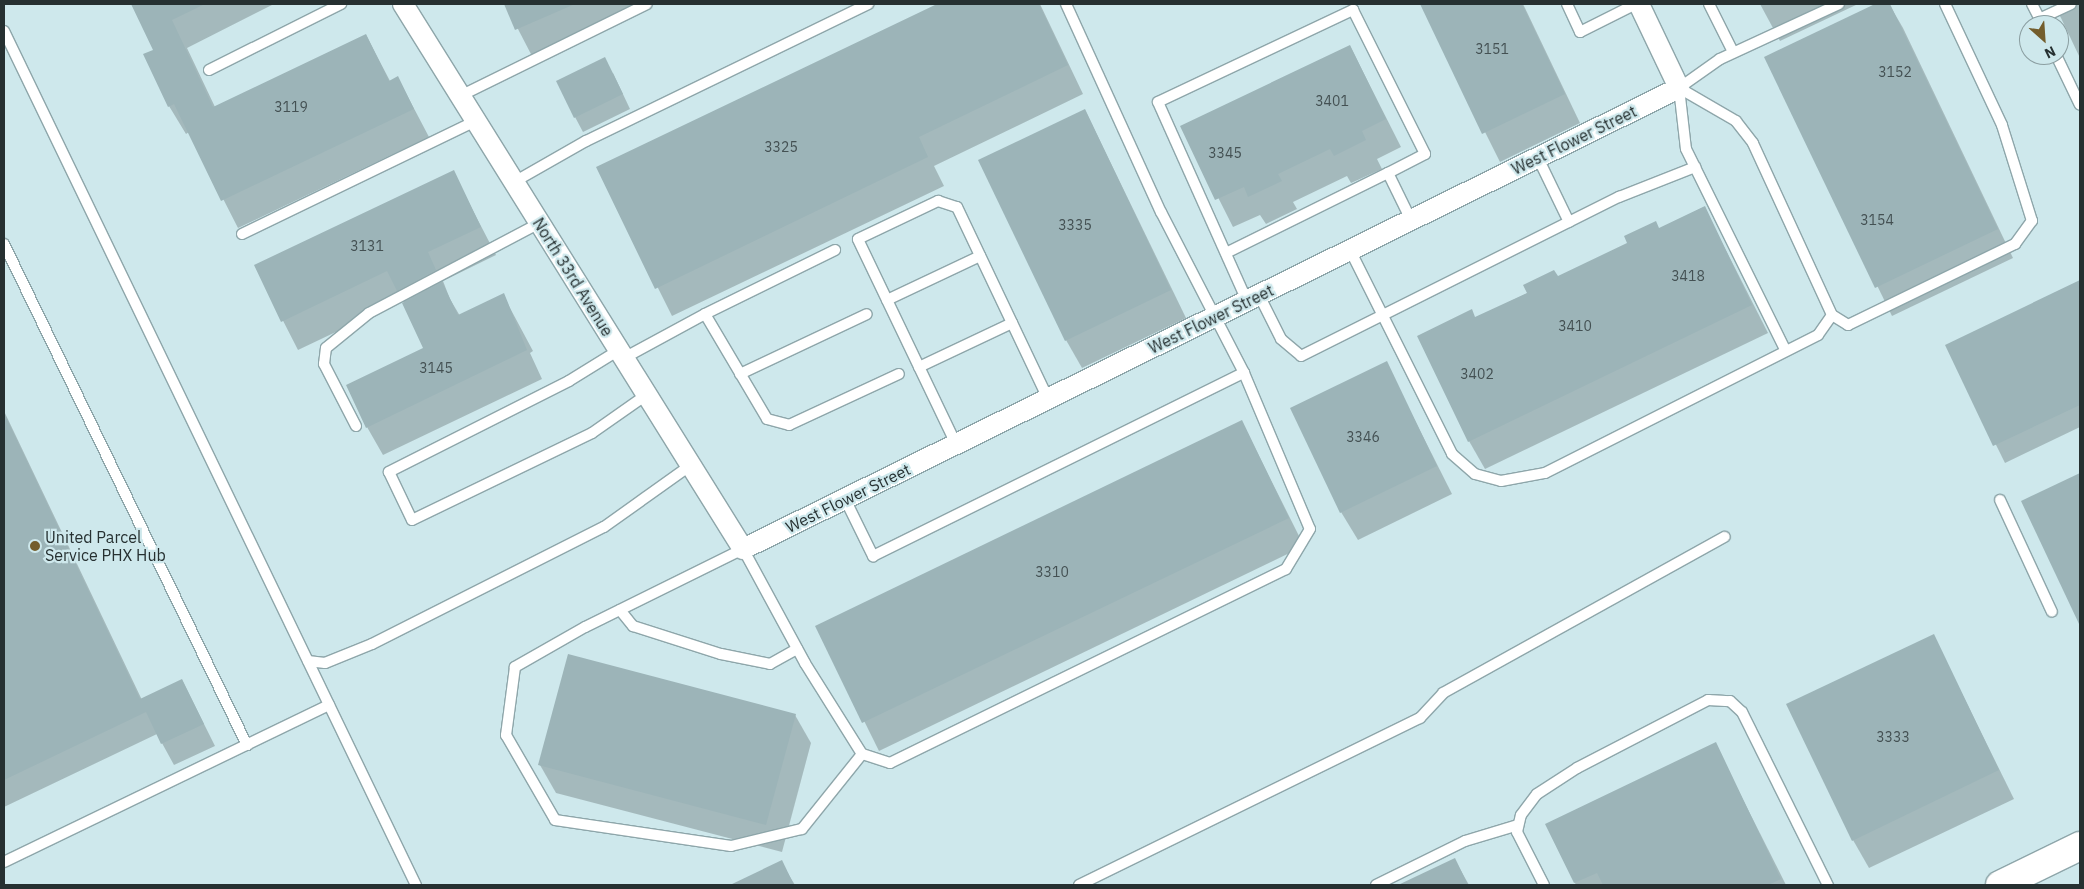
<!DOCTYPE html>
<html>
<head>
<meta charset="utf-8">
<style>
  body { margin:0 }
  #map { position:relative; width:2084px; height:889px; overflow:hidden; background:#cee8ec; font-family:"IBM Plex Sans",sans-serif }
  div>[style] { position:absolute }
  .shadow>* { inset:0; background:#0003 }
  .building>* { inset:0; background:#9cb4b8 }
  .roads { filter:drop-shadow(1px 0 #8ea6aa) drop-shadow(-1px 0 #8ea6aa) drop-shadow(0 1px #8ea6aa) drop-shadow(0 -1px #8ea6aa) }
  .lane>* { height:10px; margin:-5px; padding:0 5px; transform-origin:5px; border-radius:5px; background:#fff }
  .street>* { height:20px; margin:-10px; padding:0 10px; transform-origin:10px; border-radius:10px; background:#fff }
  .secondary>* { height:28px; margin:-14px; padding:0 14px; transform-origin:14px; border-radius:14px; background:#fff }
  .dots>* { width:14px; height:14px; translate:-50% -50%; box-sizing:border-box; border:2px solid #cee8ec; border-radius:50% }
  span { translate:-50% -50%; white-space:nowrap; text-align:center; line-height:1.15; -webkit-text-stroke:4.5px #cee8ec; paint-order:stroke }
  .number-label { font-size:14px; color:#445153 }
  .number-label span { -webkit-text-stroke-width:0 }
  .street-label { font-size:16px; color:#263031 }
  .poi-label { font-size:16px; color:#263031 }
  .left { translate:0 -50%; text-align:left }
  .frame { position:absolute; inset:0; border:5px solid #263031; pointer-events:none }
  .north { position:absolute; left:2019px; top:15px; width:50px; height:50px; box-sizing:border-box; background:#cee8ec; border:1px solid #8b9ea1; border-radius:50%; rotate:154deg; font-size:14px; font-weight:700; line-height:20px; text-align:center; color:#263031 }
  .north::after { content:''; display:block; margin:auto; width:18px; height:22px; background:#735d2c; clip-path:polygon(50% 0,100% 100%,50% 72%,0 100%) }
</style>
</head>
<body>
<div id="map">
  <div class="shadow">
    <i style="clip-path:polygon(132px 4px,274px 4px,187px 48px,215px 107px,366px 35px,390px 81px,398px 78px,429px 137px,238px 228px,189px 132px,186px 134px,169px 106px,155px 50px)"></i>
    <i style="clip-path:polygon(505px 4px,654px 4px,533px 58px)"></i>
    <i style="clip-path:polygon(940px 4px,1040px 4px,1083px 94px,934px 166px,944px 186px,672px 316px,598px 168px)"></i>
    <i style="clip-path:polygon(1421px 4px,1523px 4px,1580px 123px,1500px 162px)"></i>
    <i style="clip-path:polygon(1760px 4px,1858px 4px,1780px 41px)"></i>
    <i style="clip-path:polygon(1878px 4px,1889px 4px,1903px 28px,2013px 258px,1892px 316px,1766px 58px)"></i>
    <i style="clip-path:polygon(2053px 4px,2080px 4px,2080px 58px,2061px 18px)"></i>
    <i style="clip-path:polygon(1350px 46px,1401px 147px,1377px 159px,1382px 169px,1351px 183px,1347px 176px,1293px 202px,1297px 209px,1266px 224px,1260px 215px,1233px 227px,1182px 126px)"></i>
    <i style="clip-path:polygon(613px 73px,630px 109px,583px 132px,575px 117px)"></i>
    <i style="clip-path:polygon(1085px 110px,1186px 318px,1082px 368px,1066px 340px)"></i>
    <i style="clip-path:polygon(453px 172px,496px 255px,443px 281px,450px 299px,460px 316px,503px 295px,533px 351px,530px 353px,542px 379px,383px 455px,367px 427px,425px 348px,403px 300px,298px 350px,255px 266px)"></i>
    <i style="clip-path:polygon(1704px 207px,1768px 333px,1485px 469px,1469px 441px,1476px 318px)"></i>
    <i style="clip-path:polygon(2080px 283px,2080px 427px,2005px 463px,1947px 346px)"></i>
    <i style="clip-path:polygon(1386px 363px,1452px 494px,1358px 540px,1341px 512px)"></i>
    <i style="clip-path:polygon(4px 411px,142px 700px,182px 680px,215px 746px,174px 765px,157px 734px,4px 807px)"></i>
    <i style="clip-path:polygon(1242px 422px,1304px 546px,879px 751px,817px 626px)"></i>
    <i style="clip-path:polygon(2080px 474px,2080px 620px,2022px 502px)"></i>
    <i style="clip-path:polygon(1933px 635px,2014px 799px,1869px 868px,1853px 840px)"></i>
    <i style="clip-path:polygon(795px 715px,811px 743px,782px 852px,556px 793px,540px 765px)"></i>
    <i style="clip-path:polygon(1715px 744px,1786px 885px,1576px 885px,1547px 825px)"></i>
    <i style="clip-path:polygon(1455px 860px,1469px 885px,1401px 885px)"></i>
    <i style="clip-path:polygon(781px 862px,795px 885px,733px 885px)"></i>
  </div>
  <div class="building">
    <i style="clip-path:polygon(131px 4px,205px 4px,172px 20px,213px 107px,366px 34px,389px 81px,398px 76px,414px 109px,221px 201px,174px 104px,168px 107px,143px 54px,153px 50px)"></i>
    <i style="clip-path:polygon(504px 4px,575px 4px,515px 30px)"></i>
    <i style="clip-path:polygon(937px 4px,1039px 4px,1068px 65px,919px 137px,928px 157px,655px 289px,596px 167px)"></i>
    <i style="clip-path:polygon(1420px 4px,1522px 4px,1565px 94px,1482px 134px)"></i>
    <i style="clip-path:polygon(1875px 4px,1890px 4px,1998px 229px,1875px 288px,1764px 57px)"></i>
    <i style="clip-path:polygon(1350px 45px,1386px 119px,1362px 131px,1366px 140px,1334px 156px,1330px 149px,1278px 174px,1282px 181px,1248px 197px,1244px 187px,1215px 200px,1180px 126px)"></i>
    <i style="clip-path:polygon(605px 57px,623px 94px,574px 118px,556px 81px)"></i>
    <i style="clip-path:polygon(1085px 109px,1171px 290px,1065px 341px,978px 160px)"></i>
    <i style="clip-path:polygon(454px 170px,481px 227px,428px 252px,436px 270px,397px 291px,387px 271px,281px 322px,254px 265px)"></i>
    <i style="clip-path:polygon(1705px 206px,1752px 305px,1468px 442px,1417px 336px,1472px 309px,1475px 317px,1527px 293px,1523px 285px,1554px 270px,1558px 276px,1627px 243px,1624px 236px,1656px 221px,1659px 228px)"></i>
    <i style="clip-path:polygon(2080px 280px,2080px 405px,1993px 446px,1945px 345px)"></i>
    <i style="clip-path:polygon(442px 282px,458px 315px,504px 293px,527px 350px,366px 428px,346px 385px,423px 348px,402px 303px)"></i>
    <i style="clip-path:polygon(1387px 361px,1437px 466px,1340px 513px,1290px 408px)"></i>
    <i style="clip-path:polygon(4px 413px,140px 699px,182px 679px,204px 724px,161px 744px,146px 712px,4px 780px)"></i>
    <i style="clip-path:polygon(1242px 420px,1289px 518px,862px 723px,815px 626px)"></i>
    <i style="clip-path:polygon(2080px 473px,2080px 626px,2021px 501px)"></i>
    <i style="clip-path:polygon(1934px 634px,1999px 770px,1852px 841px,1786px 704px)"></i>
    <i style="clip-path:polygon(568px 654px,796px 714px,766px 825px,538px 765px)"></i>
    <i style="clip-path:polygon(1716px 742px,1781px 879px,1768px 885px,1603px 885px,1597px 873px,1574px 883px,1545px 824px)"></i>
    <i style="clip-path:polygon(1455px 858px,1468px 885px,1398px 885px)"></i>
    <i style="clip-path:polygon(782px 860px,794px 885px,730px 885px)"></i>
  </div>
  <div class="roads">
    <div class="lane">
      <i style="left:1066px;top:4px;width:229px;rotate:65.5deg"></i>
      <i style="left:1161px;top:212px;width:181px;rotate:62.7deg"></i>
      <i style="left:1567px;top:4px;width:31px;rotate:65deg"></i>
      <i style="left:1580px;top:32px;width:63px;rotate:-26.6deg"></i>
      <i style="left:1709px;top:4px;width:54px;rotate:63.4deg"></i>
      <i style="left:2032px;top:4px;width:22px;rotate:63deg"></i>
      <i style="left:2039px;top:19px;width:35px;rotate:-25deg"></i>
      <i style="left:4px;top:31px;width:948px;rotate:64.25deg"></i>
      <i style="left:2056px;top:55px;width:55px;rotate:64.4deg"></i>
      <i style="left:209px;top:70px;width:148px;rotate:-26.6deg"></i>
      <i style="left:1679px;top:88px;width:61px;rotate:83.5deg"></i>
      <i style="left:1686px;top:149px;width:225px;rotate:63.7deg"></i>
      <i style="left:1679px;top:88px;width:50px;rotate:-35.3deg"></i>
      <i style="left:1720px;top:59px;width:131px;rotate:-24.8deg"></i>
      <i style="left:460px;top:96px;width:208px;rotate:-26.2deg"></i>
      <i style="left:1538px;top:158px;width:71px;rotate:64.2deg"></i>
      <i style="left:514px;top:182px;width:83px;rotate:-29.7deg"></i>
      <i style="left:586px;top:141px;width:314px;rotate:-25.9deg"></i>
      <i style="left:242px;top:234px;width:260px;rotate:-25.8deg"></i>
      <i style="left:4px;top:244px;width:557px;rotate:64.13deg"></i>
      <i style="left:1350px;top:250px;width:228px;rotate:63.4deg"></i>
      <i style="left:1452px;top:454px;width:30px;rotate:41deg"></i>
      <i style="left:1475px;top:474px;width:27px;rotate:15deg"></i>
      <i style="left:1501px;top:481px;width:45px;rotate:-10.3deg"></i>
      <i style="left:1545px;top:473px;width:306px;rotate:-26.8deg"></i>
      <i style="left:1818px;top:335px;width:24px;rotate:-55deg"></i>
      <i style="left:1832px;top:315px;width:189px;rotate:-114.7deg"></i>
      <i style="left:1753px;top:143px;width:28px;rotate:-128deg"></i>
      <i style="left:1736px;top:121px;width:66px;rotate:-149.9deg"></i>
      <i style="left:1226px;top:253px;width:181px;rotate:-26.3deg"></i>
      <i style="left:1259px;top:295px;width:49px;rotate:63.4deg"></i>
      <i style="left:1281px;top:339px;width:26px;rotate:40deg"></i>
      <i style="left:1301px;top:356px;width:356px;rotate:-26.6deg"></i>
      <i style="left:1619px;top:197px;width:82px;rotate:-21.5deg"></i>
      <i style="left:887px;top:300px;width:103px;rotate:-25.3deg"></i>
      <i style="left:1247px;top:301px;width:218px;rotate:-114.1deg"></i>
      <i style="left:1158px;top:102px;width:216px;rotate:-25.3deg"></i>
      <i style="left:1353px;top:10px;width:161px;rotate:63.4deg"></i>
      <i style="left:1425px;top:154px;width:42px;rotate:152.8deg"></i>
      <i style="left:1388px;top:173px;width:52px;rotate:63.9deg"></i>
      <i style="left:705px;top:314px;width:145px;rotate:-26.2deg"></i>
      <i style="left:1832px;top:315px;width:19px;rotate:32deg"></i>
      <i style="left:1848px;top:325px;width:186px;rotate:-25.9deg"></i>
      <i style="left:2015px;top:244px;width:29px;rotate:-54deg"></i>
      <i style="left:2032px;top:221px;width:101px;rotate:-107.4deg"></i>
      <i style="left:2002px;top:125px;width:134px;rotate:-115.2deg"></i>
      <i style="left:619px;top:350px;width:59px;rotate:148.2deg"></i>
      <i style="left:569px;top:381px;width:202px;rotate:153.2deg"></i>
      <i style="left:389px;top:472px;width:53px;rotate:64.4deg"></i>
      <i style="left:412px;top:520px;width:200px;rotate:-25.8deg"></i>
      <i style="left:592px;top:433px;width:66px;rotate:-35.1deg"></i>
      <i style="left:624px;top:358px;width:92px;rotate:-28.5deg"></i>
      <i style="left:705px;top:314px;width:122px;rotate:59.4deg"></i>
      <i style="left:767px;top:419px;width:23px;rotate:15deg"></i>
      <i style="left:789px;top:425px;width:121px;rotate:-24.9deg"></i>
      <i style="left:919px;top:367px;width:103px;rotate:-25.3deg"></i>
      <i style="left:740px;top:374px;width:140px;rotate:-25.3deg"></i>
      <i style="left:356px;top:426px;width:70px;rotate:-117.3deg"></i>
      <i style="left:324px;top:364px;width:16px;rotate:-83deg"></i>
      <i style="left:326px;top:348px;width:55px;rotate:-39.1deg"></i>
      <i style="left:369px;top:313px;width:193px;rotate:-27.8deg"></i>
      <i style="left:956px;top:444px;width:227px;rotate:-115.6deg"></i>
      <i style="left:858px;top:239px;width:89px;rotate:-25.4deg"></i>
      <i style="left:938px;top:201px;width:20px;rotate:18deg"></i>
      <i style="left:957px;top:207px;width:212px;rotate:64.6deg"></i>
      <i style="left:845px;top:499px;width:64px;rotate:63.8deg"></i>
      <i style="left:873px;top:556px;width:414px;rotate:-26.3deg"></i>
      <i style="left:1244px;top:373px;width:169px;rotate:67.1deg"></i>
      <i style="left:1310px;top:529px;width:47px;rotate:121deg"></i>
      <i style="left:1286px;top:569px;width:441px;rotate:153.9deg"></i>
      <i style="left:890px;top:763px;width:29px;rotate:-162deg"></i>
      <i style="left:862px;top:754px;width:107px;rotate:-122.1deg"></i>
      <i style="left:805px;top:663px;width:130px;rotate:-118.5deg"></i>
      <i style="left:743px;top:549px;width:176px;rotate:153.7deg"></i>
      <i style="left:585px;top:627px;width:81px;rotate:150.3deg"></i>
      <i style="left:515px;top:667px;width:69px;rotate:97.5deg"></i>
      <i style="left:506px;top:735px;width:98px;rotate:60deg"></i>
      <i style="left:555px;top:820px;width:178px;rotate:8.4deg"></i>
      <i style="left:731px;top:846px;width:73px;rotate:-13.5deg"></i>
      <i style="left:802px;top:829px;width:96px;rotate:-51.3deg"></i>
      <i style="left:2000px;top:500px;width:123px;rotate:65.1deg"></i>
      <i style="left:620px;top:610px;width:21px;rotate:51deg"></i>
      <i style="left:633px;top:626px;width:92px;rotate:17.7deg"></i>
      <i style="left:721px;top:654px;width:50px;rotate:11.5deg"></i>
      <i style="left:770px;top:664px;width:31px;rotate:-29deg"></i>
      <i style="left:308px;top:661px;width:17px;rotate:7deg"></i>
      <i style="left:325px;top:663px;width:51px;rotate:-22deg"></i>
      <i style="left:372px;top:644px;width:260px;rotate:-26.8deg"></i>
      <i style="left:604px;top:527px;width:107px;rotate:-35.5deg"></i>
      <i style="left:4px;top:862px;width:361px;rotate:-25.8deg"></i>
      <i style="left:1079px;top:885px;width:380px;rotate:-26.1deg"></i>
      <i style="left:1420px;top:718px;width:34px;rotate:-47deg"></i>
      <i style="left:1443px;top:693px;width:322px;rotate:-29deg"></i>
      <i style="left:1376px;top:885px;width:99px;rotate:-26.3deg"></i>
      <i style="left:1465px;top:841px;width:55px;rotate:-16.8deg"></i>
      <i style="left:1544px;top:885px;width:59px;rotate:-117deg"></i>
      <i style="left:1517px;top:832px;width:17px;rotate:-77deg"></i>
      <i style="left:1521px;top:815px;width:26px;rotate:-53deg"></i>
      <i style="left:1537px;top:794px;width:48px;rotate:-33deg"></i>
      <i style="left:1577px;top:768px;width:148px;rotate:-27.4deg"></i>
      <i style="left:1708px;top:700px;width:22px;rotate:3deg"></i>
      <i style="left:1730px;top:701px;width:16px;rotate:43deg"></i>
      <i style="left:1742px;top:712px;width:193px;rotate:63.6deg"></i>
    </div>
    <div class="street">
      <i style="left:403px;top:4px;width:642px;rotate:58.04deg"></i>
      <i style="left:743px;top:549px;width:1043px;rotate:-26.22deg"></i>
      <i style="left:1679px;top:88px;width:93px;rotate:-115.5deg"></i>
    </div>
    <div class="secondary">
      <i style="left:2000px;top:885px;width:89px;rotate:-26deg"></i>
    </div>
  </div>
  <div class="dots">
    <i style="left:35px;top:546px;background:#735d2c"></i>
  </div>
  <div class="number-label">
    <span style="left:1492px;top:49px">3151</span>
    <span style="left:1895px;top:72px">3152</span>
    <span style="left:1332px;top:101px">3401</span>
    <span style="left:291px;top:107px">3119</span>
    <span style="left:781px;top:147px">3325</span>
    <span style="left:1225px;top:153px">3345</span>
    <span style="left:1877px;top:220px">3154</span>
    <span style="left:1075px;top:225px">3335</span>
    <span style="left:367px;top:246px">3131</span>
    <span style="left:1688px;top:276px">3418</span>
    <span style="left:1575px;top:326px">3410</span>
    <span style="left:436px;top:368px">3145</span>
    <span style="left:1477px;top:374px">3402</span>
    <span style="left:1363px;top:437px">3346</span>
    <span style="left:1052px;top:572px">3310</span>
    <span style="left:1893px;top:737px">3333</span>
  </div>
  <div class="street-label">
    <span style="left:1574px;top:140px;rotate:-26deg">West Flower Street</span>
    <span style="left:573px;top:277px;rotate:58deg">North 33rd Avenue</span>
    <span style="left:1211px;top:319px;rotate:-26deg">West Flower Street</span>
    <span style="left:848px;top:498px;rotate:-26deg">West Flower Street</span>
  </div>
  <div class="poi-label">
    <span class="left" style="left:45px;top:546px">United Parcel<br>Service PHX Hub</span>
  </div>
  <div class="frame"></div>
  <div class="north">N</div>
</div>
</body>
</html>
